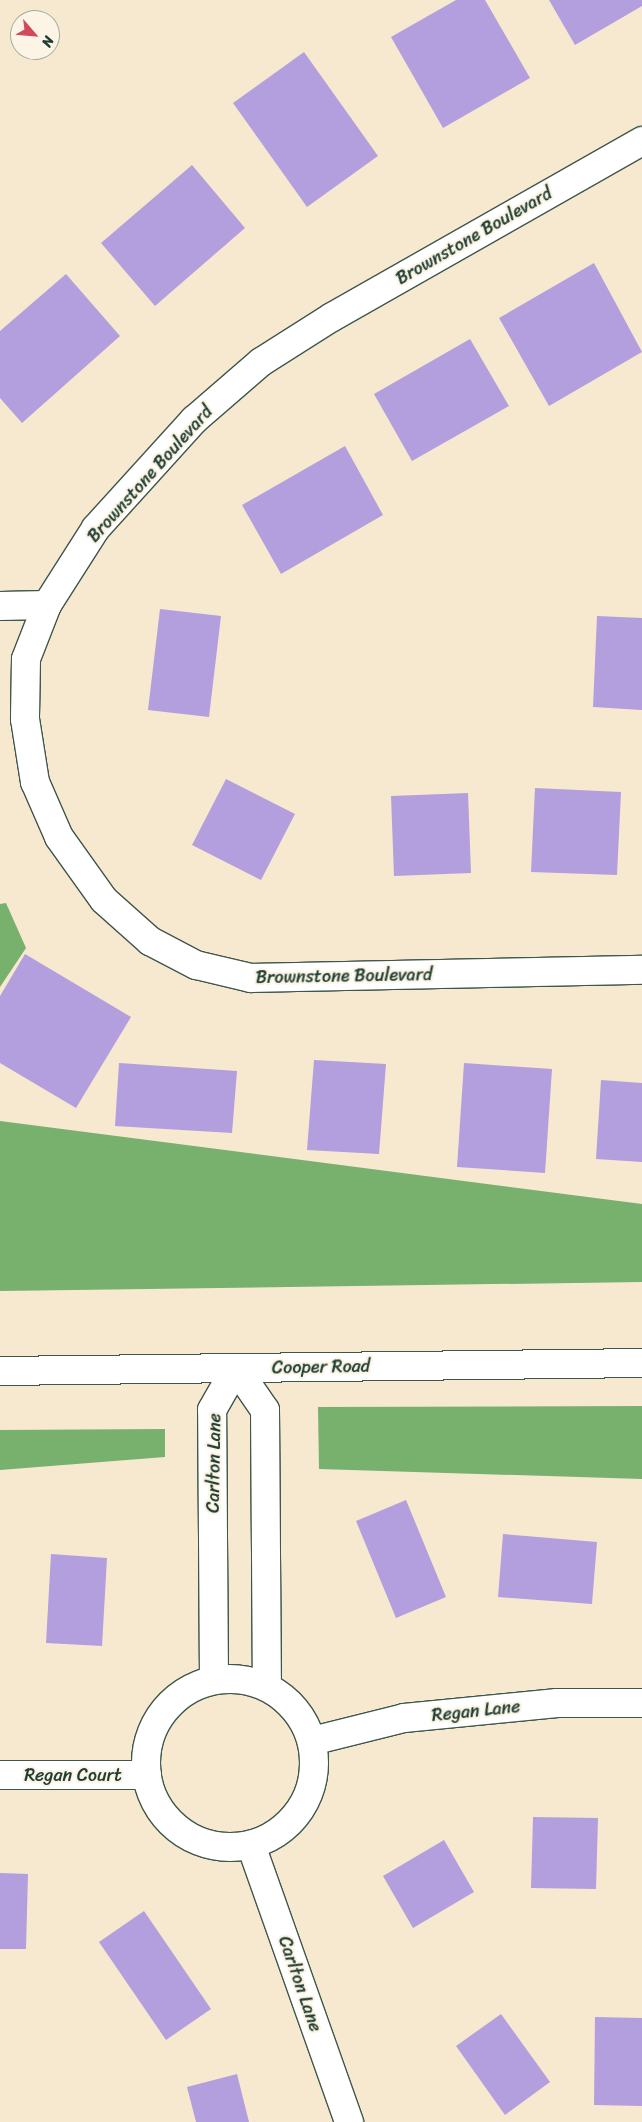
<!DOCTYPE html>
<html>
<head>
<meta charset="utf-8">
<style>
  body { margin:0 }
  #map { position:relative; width:642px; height:2122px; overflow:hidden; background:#f7e8d0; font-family:Sriracha,sans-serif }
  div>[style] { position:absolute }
  .forest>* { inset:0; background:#78b06d }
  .building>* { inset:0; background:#b39fdd }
  .roads { filter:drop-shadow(1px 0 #3f574b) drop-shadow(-1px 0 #3f574b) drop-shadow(0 1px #3f574b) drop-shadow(0 -1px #3f574b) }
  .minor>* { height:28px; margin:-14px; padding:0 14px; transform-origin:14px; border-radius:14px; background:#fff }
  .minor>.ring { margin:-14px; padding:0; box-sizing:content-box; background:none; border:28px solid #fff; border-radius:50% }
  span { translate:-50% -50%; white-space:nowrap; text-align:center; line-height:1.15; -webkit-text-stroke:4.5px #fcf5e5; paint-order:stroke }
  .street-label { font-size:18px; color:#1f3d34 }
  .north { position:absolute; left:10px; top:10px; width:50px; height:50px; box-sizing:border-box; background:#fcf5e5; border:1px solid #a4ab9e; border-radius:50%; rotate:117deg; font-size:14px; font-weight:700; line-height:20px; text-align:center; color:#1f3d34 }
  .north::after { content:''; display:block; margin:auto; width:18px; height:22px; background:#d1495b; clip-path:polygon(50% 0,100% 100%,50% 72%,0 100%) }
</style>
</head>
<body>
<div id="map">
  <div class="forest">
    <i style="clip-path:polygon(6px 903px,26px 948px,0 987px,0 904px)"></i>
    <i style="clip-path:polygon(0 1121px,642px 1204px,642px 1282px,0 1291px)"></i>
    <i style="clip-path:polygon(642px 1406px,642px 1479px,319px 1469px,318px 1407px)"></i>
    <i style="clip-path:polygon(165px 1429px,165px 1457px,0 1470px,0 1430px)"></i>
  </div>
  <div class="building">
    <i style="clip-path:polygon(456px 0,485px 0,530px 78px,443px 128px,391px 37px)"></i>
    <i style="clip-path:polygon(549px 0,642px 0,642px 6px,575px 45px)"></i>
    <i style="clip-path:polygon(304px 52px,378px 156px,307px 207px,233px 103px)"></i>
    <i style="clip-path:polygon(192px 165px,245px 228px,155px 306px,101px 243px)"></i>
    <i style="clip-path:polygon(594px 263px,642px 352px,549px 406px,499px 318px)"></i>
    <i style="clip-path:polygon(66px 274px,120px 336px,22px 423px,0 398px,0 331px)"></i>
    <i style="clip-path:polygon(470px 339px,509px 406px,412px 461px,374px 394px)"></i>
    <i style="clip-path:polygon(345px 446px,383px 515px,281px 574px,242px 505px)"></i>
    <i style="clip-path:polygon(160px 609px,221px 616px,209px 717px,148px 710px)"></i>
    <i style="clip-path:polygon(597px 616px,642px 618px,642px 710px,593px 707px)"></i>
    <i style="clip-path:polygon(226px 779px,295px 814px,261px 880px,192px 845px)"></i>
    <i style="clip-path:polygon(535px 788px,621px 792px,617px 875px,531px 872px)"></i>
    <i style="clip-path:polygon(468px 793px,471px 873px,394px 876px,391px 796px)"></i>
    <i style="clip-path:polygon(25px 954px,131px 1017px,76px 1108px,0 1063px,0 996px)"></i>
    <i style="clip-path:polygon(314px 1060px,386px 1064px,379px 1154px,307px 1150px)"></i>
    <i style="clip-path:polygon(119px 1063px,237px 1071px,232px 1133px,115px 1126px)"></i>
    <i style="clip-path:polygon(464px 1063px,552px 1069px,545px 1173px,457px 1167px)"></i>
    <i style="clip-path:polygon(601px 1080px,642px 1083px,642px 1162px,596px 1159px)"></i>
    <i style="clip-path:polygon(406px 1500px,446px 1597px,396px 1618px,356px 1521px)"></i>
    <i style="clip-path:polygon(503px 1534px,597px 1542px,592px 1604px,498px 1597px)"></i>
    <i style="clip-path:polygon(51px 1554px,107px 1558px,102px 1646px,46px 1643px)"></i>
    <i style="clip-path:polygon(533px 1817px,598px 1818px,596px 1889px,531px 1888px)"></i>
    <i style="clip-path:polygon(444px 1840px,474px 1892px,413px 1928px,383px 1876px)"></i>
    <i style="clip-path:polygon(0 1873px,28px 1874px,26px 1949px,0 1949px)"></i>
    <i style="clip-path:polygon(144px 1911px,211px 2009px,166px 2040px,99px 1942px)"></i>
    <i style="clip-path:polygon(501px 2014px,550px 2082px,505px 2115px,456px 2046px)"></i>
    <i style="clip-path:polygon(595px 2017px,642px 2018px,642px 2106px,594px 2105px)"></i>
    <i style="clip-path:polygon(237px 2074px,249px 2122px,196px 2122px,187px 2087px)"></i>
  </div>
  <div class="roads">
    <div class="minor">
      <i style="left:642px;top:141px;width:356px;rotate:150.4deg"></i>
      <i style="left:332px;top:317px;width:84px;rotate:147.6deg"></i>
      <i style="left:261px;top:362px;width:89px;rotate:139.1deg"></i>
      <i style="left:194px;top:420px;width:146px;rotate:132.2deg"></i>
      <i style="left:96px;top:528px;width:91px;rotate:122.5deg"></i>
      <i style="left:47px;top:605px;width:58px;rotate:111.3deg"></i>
      <i style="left:26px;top:659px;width:60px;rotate:91deg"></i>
      <i style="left:25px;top:719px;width:64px;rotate:81deg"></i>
      <i style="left:35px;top:782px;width:60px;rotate:66.4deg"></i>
      <i style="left:59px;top:837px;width:77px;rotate:54.5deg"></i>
      <i style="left:104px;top:900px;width:62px;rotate:41.7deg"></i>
      <i style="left:150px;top:941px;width:52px;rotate:27.6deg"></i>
      <i style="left:196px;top:965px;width:57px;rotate:13.3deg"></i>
      <i style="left:251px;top:978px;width:391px;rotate:-1.2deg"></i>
      <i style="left:0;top:606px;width:47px;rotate:-1.2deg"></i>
      <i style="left:0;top:1371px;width:642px;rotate:-0.71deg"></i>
      <i class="ring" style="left:146px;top:1679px;width:140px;height:140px"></i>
      <i style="left:214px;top:1680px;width:270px;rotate:-90.4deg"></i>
      <i style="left:212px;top:1410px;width:48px;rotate:-60.3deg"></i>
      <i style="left:236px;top:1368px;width:51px;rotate:55.4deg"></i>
      <i style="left:265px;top:1410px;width:277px;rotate:89.6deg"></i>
      <i style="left:312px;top:1741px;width:95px;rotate:-14deg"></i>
      <i style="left:404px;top:1718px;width:154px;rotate:-5.6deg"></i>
      <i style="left:557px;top:1703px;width:85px"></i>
      <i style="left:0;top:1775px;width:147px"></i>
      <i style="left:251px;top:1845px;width:294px;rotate:70.5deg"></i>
    </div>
  </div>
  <div class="street-label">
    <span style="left:474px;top:236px;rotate:-30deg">Brownstone Boulevard</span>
    <span style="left:150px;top:474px;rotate:-48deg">Brownstone Boulevard</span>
    <span style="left:344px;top:976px;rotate:-1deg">Brownstone Boulevard</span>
    <span style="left:321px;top:1367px;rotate:-1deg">Cooper Road</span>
    <span style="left:214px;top:1463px;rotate:-89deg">Carlton Lane</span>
    <span style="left:476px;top:1711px;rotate:-6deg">Regan Lane</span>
    <span style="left:73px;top:1775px">Regan Court</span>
    <span style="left:300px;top:1984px;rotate:71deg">Carlton Lane</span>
  </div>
  <div class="north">N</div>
</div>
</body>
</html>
